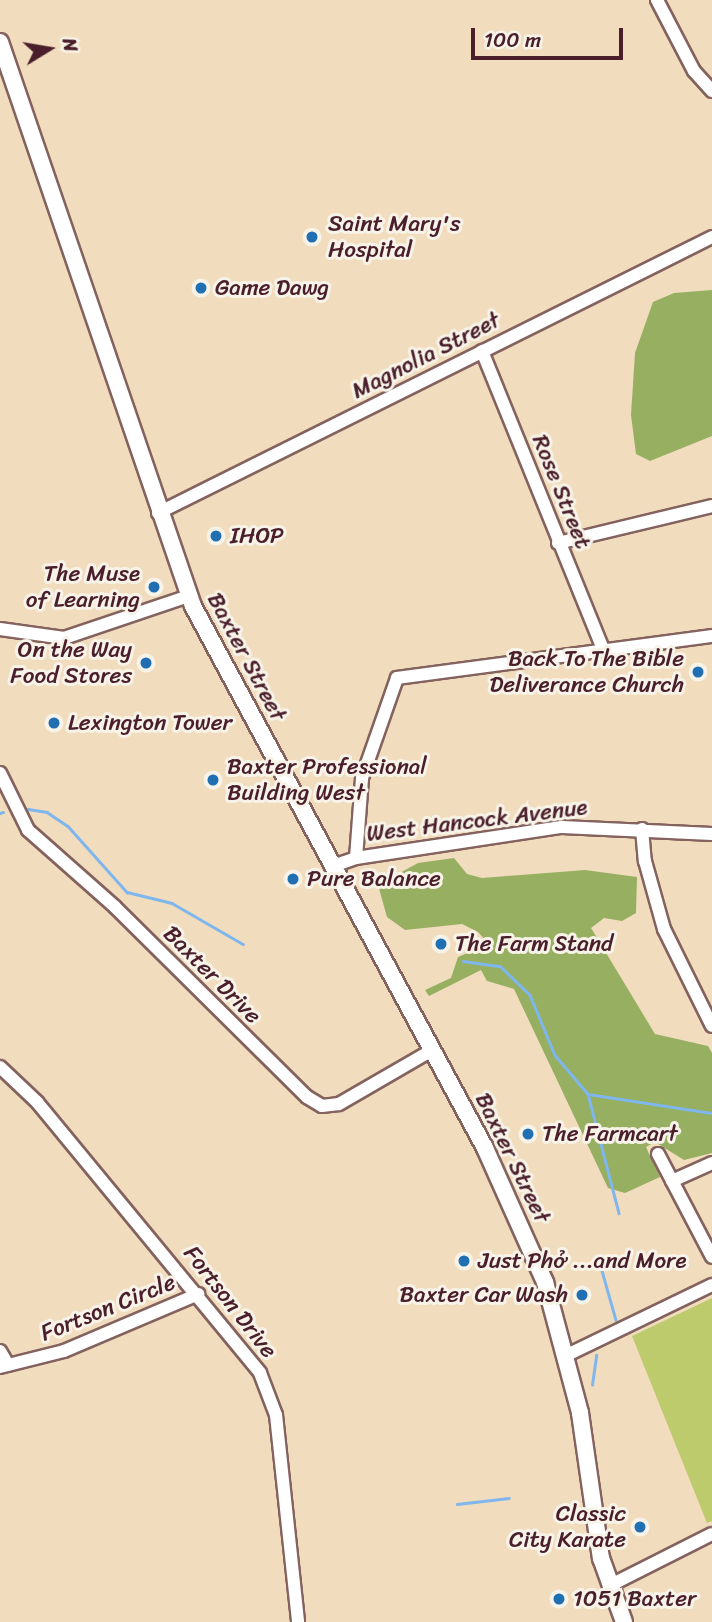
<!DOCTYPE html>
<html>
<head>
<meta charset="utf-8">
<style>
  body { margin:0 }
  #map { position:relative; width:712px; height:1622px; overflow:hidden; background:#f1ddbe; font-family:Sriracha,sans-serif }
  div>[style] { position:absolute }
  .green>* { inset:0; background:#bdcb6d }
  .forest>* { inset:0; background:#96af60 }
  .stream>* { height:2.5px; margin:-1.25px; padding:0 1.25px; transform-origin:1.25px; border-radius:1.25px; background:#7fb6ee }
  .roads { filter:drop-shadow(2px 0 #84625e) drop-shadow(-2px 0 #84625e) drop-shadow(0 2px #84625e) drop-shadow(0 -2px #84625e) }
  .street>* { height:12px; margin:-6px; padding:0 6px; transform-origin:6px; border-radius:6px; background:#fff }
  .secondary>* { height:16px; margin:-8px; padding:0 8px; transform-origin:8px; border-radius:8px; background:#fff }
  .dots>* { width:19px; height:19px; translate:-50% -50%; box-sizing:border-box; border:4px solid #f7f3e8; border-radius:50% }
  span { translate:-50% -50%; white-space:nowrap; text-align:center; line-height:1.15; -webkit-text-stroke:6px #f7f3e8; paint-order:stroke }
  .poi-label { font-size:23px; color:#4a1f2b }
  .left { translate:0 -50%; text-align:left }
  .right { translate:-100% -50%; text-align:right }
  .street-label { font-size:23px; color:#4a1f2b }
  .north { position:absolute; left:14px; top:14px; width:70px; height:70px; -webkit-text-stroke:5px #f7f3e8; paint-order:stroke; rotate:79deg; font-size:19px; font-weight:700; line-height:28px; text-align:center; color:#4a1f2b }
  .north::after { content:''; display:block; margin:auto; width:24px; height:32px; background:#4a1f2b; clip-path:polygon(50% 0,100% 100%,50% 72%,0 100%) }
  .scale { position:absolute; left:471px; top:28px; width:152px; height:32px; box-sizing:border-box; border:4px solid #4a1f2b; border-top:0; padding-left:9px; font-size:21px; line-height:24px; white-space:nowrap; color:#4a1f2b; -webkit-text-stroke:5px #f7f3e8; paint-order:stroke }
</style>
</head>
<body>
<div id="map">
  <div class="green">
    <i style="clip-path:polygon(712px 1298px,712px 1521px,707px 1523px,632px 1336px)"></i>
  </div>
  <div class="forest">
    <i style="clip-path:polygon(712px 290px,712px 436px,650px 461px,636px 454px,631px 415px,635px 353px,653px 302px,674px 293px)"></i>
    <i style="clip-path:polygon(454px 858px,467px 874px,482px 878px,585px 870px,637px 877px,636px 913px,622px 921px,604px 918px,591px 928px,655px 1034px,708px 1046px,712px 1053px,712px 1153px,684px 1160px,655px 1142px,646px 1147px,660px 1177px,625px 1193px,608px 1188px,514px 989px,487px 981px,481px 970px,429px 996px,425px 990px,451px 978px,458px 957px,489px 944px,478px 932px,462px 924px,405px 930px,387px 917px,378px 885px,418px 863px)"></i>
  </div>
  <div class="stream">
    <i style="left:28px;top:809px;width:19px;rotate:9deg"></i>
    <i style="left:47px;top:812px;width:25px;rotate:34deg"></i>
    <i style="left:68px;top:826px;width:89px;rotate:48.2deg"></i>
    <i style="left:127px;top:892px;width:46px;rotate:13.7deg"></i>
    <i style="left:172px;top:903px;width:82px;rotate:30deg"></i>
    <i style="left:0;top:813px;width:3px;rotate:-18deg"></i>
    <i style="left:463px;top:961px;width:37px;rotate:8deg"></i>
    <i style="left:500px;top:966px;width:42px;rotate:44deg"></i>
    <i style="left:530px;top:995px;width:65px;rotate:67.4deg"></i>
    <i style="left:555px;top:1055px;width:51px;rotate:49.8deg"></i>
    <i style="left:588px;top:1094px;width:123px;rotate:75.4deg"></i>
    <i style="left:588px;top:1094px;width:125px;rotate:8.7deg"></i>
    <i style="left:599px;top:1260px;width:62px;rotate:74.2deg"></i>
    <i style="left:592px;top:1385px;width:30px;rotate:-82deg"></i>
    <i style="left:457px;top:1504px;width:52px;rotate:-6.6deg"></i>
  </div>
  <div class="roads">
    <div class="street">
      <i style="left:657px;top:0;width:80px;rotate:62.5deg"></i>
      <i style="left:694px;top:71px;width:27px;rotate:48deg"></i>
      <i style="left:482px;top:351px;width:322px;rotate:67.9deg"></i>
      <i style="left:158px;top:513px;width:619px;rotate:-26.48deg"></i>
      <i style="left:558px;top:543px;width:158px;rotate:-13.5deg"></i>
      <i style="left:0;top:629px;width:65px;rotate:8deg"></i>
      <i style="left:64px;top:638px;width:132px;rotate:-18.6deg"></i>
      <i style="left:0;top:773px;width:64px;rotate:63.8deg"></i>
      <i style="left:28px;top:830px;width:116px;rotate:41.5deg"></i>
      <i style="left:115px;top:907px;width:270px;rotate:44.7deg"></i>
      <i style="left:307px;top:1097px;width:17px;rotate:31deg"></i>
      <i style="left:322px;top:1106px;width:17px;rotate:-7deg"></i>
      <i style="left:339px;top:1104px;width:108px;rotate:-30.1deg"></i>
      <i style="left:642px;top:829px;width:32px;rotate:85deg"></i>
      <i style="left:645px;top:861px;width:71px;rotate:74.4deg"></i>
      <i style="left:664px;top:929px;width:108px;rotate:63.7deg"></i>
      <i style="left:356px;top:858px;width:80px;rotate:-85.7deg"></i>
      <i style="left:362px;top:778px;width:106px;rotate:-70.7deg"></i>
      <i style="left:397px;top:678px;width:318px;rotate:-7.6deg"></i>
      <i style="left:333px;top:866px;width:24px;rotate:-19deg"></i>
      <i style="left:356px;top:858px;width:208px;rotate:-8.6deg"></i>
      <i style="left:562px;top:827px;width:150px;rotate:2.7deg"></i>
      <i style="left:0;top:1067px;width:51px;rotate:43.4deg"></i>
      <i style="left:37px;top:1102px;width:351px;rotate:50.5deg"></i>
      <i style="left:260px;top:1373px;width:45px;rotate:69.1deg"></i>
      <i style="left:276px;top:1415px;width:208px;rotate:83.9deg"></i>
      <i style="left:658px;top:1154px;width:116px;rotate:62.3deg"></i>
      <i style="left:672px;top:1181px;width:44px;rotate:-24.2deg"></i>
      <i style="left:0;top:1351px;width:16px;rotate:60deg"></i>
      <i style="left:567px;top:1355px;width:161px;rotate:-25.8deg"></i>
      <i style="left:0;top:1367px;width:66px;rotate:-14deg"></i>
      <i style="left:64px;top:1351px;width:146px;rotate:-23deg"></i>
      <i style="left:609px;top:1586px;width:115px;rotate:-26.8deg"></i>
    </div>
    <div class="secondary">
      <i style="left:0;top:42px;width:596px;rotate:71.11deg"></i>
      <i style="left:193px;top:606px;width:616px;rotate:61.69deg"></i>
      <i style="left:485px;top:1148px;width:147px;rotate:65.9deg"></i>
      <i style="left:545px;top:1282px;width:136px;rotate:75deg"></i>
      <i style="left:580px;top:1413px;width:147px;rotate:81.8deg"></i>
      <i style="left:601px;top:1558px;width:68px;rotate:70.2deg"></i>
    </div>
  </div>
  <div class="dots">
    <i style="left:312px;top:237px;background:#1f6fb2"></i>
    <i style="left:201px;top:288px;background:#1f6fb2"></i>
    <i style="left:216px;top:536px;background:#1f6fb2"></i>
    <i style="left:154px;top:587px;background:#1f6fb2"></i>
    <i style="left:146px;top:663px;background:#1f6fb2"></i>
    <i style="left:698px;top:672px;background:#1f6fb2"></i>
    <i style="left:54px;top:723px;background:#1f6fb2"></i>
    <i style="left:213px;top:780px;background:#1f6fb2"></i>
    <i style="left:293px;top:879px;background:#1f6fb2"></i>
    <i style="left:441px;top:944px;background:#1f6fb2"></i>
    <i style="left:528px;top:1134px;background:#1f6fb2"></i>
    <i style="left:464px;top:1261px;background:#1f6fb2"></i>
    <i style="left:582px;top:1295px;background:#1f6fb2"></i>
    <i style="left:640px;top:1527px;background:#1f6fb2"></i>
    <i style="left:559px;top:1599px;background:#1f6fb2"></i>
  </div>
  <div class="poi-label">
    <span class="left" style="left:328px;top:237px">Saint Mary's<br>Hospital</span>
    <span class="left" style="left:215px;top:288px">Game Dawg</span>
    <span class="left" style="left:230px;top:536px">IHOP</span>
    <span class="right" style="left:140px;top:587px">The Muse<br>of Learning</span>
    <span class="right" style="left:132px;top:663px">On the Way<br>Food Stores</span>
    <span class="right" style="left:684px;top:672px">Back To The Bible<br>Deliverance Church</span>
    <span class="left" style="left:68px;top:723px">Lexington Tower</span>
    <span class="left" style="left:227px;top:780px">Baxter Professional<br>Building West</span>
    <span class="left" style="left:307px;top:879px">Pure Balance</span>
    <span class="left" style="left:455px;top:944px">The Farm Stand</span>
    <span class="left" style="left:542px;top:1134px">The Farmcart</span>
    <span class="left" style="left:478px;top:1261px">Just Phở ...and More</span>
    <span class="right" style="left:568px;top:1295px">Baxter Car Wash</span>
    <span class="right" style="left:626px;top:1527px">Classic<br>City Karate</span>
    <span class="left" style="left:573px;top:1599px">1051 Baxter</span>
  </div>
  <div class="street-label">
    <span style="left:426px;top:356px;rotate:-27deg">Magnolia Street</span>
    <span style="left:561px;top:492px;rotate:68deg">Rose Street</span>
    <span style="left:246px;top:657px;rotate:62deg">Baxter Street</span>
    <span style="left:477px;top:821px;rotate:-7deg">West Hancock Avenue</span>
    <span style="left:212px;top:975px;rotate:45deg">Baxter Drive</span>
    <span style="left:512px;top:1158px;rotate:64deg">Baxter Street</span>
    <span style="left:230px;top:1302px;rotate:52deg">Fortson Drive</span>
    <span style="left:108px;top:1308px;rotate:-22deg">Fortson Circle</span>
  </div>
  <div class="north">N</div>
  <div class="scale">100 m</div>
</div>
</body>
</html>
